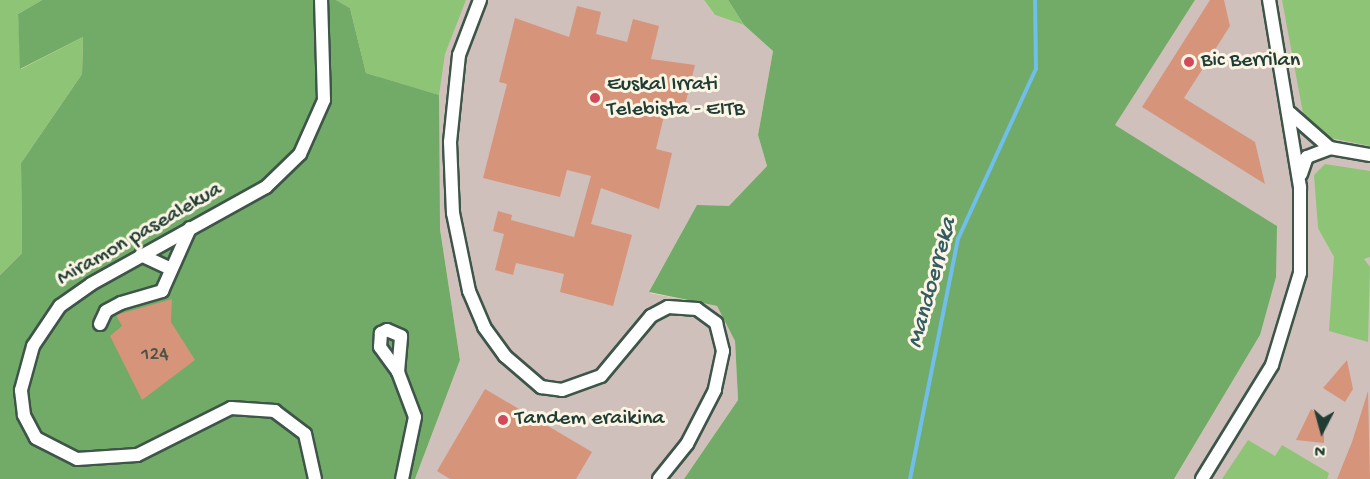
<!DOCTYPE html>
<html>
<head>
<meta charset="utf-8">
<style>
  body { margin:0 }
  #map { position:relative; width:1370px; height:479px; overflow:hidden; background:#eee0bf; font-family:"Gochi Hand",sans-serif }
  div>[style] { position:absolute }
  .industrial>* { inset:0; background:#d0c0bc }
  .green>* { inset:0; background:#8ec476 }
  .forest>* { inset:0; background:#72aa67 }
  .stream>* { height:4px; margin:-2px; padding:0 2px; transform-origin:2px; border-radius:2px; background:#70beea }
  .building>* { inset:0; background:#d6947a }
  .roads { filter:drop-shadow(2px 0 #3e5549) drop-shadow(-2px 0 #3e5549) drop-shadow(0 2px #3e5549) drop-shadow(0 -2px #3e5549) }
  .minor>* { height:12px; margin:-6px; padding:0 6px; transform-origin:6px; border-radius:6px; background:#fff }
  .dots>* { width:16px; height:16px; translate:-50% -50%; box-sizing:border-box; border:3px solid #fcf5e5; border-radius:50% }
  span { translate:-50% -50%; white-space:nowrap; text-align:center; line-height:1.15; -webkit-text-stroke:6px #fcf5e5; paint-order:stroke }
  .number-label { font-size:20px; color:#4d5346 }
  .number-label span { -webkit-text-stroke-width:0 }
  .poi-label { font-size:22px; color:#1f3d34 }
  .left { translate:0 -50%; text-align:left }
  .street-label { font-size:22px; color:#1f3d34 }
  .water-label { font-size:24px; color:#335d62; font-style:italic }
  .north { position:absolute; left:1292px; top:401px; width:60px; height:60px; -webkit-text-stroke:4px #fcf5e5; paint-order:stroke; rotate:186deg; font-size:16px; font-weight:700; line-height:24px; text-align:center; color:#1f3d34 }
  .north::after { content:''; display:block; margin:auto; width:21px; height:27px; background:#1f3d34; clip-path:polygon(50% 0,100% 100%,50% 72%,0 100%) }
</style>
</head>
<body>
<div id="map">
  <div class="industrial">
    <i style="clip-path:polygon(336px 0,704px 0,715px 15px,744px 25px,773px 51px,758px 135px,767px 166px,650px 293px,717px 306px,735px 341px,738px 400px,684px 479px,415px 479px,460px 360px,440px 229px,350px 8px)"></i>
    <i style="clip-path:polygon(1195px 0,1370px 0,1370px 479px,1174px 479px,1260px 335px,1114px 125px)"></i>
  </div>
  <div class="green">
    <i style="clip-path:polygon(0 0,42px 0,18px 14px,21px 69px,83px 37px,82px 74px,21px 163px,22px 253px,0 275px)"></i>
    <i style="clip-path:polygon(336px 0,466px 0,445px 54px,439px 95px,366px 73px,350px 8px)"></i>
    <i style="clip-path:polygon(704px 0,728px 0,744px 25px,715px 15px)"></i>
    <i style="clip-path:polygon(1282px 0,1370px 0,1370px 146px,1326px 137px,1303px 113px)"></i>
    <i style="clip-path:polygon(1325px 164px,1370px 171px,1370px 257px,1364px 259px,1370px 267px,1368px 342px,1329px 331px,1334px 257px,1318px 228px,1314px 175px)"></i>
    <i style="clip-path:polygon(1248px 440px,1275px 456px,1282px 445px,1329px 473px,1327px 479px,1222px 479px)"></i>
  </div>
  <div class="forest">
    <i style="clip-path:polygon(42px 0,336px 0,350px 8px,366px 73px,439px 95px,440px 229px,460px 360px,415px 479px,0 479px,0 275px,22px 253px,21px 163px,82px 74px,83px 37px,20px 69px,18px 14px)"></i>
    <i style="clip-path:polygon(728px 0,1195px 0,1115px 125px,1277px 226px,1276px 277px,1260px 335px,1174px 479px,684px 479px,738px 400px,735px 341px,717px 306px,649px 292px,697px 205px,729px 206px,767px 166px,758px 135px,773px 51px,744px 25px)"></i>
  </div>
  <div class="stream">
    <i style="left:910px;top:479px;width:245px;rotate:-78.7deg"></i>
    <i style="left:958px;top:239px;width:187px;rotate:-65.4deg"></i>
    <i style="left:1036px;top:69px;width:69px;rotate:-90.8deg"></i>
  </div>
  <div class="building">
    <i style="clip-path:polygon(1210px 0,1224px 0,1230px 26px,1184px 98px,1255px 142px,1265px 184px,1142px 107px)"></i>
    <i style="clip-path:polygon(577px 6px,601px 12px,596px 34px,627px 42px,633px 19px,659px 26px,651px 59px,695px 65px,682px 117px,665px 112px,656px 149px,672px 153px,659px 209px,601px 188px,591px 224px,632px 235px,613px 306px,560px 292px,564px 274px,516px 263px,513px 275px,495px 270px,504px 234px,493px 231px,498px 211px,512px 215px,511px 220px,574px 237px,591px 176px,567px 170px,560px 197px,483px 178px,507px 84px,499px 82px,515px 18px,569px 37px)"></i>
    <i style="clip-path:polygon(172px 299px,171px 322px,195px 360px,142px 400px,110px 336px,122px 326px,116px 315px)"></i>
    <i style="clip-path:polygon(1347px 360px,1353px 389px,1345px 402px,1323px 388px)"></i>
    <i style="clip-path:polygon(485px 389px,592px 452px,576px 479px,450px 479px,437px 471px)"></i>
    <i style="clip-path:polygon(1368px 391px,1370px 479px,1337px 479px,1352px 442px)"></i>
    <i style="clip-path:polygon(1311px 409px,1324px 419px,1324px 443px,1296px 440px)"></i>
  </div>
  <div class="roads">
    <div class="minor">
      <i style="left:480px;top:0;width:59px;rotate:110.9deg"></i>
      <i style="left:459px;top:55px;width:87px;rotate:95.9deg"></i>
      <i style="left:450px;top:142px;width:71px;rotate:87.6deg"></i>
      <i style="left:453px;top:213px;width:80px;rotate:78.4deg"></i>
      <i style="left:469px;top:291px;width:39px;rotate:67deg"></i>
      <i style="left:484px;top:327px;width:36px;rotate:54deg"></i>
      <i style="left:505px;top:356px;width:48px;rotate:40.7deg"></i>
      <i style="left:541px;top:387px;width:21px;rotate:8deg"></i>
      <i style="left:562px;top:390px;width:41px;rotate:-19.7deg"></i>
      <i style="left:601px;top:376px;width:78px;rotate:-50.2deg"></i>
      <i style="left:651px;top:316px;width:19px;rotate:-28deg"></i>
      <i style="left:668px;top:307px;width:29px;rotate:4deg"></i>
      <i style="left:697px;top:309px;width:24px;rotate:36deg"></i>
      <i style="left:716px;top:323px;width:29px;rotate:76deg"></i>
      <i style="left:723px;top:351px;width:40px;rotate:102deg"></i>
      <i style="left:715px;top:390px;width:61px;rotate:117.4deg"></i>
      <i style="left:687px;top:444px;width:45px;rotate:128.7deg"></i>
      <i style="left:1290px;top:113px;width:53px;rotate:41.2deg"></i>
      <i style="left:1330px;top:148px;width:41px;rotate:9.9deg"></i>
      <i style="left:1301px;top:174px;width:18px;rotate:-71deg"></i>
      <i style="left:1307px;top:157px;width:25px;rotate:-21deg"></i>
      <i style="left:141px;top:255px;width:33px;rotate:25deg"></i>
      <i style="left:100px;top:324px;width:14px;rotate:-65deg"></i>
      <i style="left:106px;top:311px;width:17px;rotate:-28deg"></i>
      <i style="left:121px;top:303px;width:43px;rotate:-16.3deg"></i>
      <i style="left:162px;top:291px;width:69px;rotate:-66deg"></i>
      <i style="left:398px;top:372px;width:36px;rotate:-85deg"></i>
      <i style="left:401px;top:336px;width:15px;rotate:-157deg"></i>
      <i style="left:387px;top:330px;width:7px;rotate:153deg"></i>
      <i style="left:381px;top:333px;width:14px;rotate:94deg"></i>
      <i style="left:380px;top:347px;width:31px;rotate:54deg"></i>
      <i style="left:398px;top:372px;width:48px;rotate:69.3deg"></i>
      <i style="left:415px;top:417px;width:63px;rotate:101.8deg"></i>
      <i style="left:315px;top:479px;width:46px;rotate:-102.5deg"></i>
      <i style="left:305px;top:434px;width:38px;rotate:-143deg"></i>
      <i style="left:275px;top:411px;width:44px;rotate:-176.1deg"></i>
      <i style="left:231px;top:408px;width:105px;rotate:153.4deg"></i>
      <i style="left:137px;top:455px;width:60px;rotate:176.2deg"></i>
      <i style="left:77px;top:459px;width:46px;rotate:-152.9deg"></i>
      <i style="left:36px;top:438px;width:26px;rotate:-118deg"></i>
      <i style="left:24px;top:415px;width:25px;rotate:-97deg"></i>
      <i style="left:21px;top:390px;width:46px;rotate:-74.7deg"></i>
      <i style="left:33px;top:346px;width:48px;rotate:-56deg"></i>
      <i style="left:60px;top:306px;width:38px;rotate:-35deg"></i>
      <i style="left:91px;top:284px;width:200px;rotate:-29deg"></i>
      <i style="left:266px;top:187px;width:47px;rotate:-44.1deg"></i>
      <i style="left:300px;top:154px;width:59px;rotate:-66deg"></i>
      <i style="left:324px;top:100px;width:100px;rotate:-91.7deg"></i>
      <i style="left:1202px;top:479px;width:134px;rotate:-58.4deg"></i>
      <i style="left:1272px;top:365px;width:96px;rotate:-73.1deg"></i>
      <i style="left:1300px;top:273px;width:86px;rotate:-90deg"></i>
      <i style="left:1300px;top:187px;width:190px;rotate:-99.4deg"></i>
    </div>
  </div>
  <div class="dots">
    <i style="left:1189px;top:62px;background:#d1495b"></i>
    <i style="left:595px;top:98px;background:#d1495b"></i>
    <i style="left:503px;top:420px;background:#d1495b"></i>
  </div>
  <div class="number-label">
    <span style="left:155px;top:355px">124</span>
  </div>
  <div class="poi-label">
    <span class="left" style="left:1201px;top:62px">Bic Berrilan</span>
    <span class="left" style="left:607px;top:98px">Euskal Irrati<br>Telebista - EITB</span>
    <span class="left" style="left:515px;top:420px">Tandem eraikina</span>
  </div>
  <div class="street-label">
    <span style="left:140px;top:235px;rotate:-30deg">Miramon pasealekua</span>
  </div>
  <div class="water-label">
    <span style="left:933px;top:283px;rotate:-75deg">Mandoerreka</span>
  </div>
  <div class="north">N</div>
</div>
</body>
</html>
